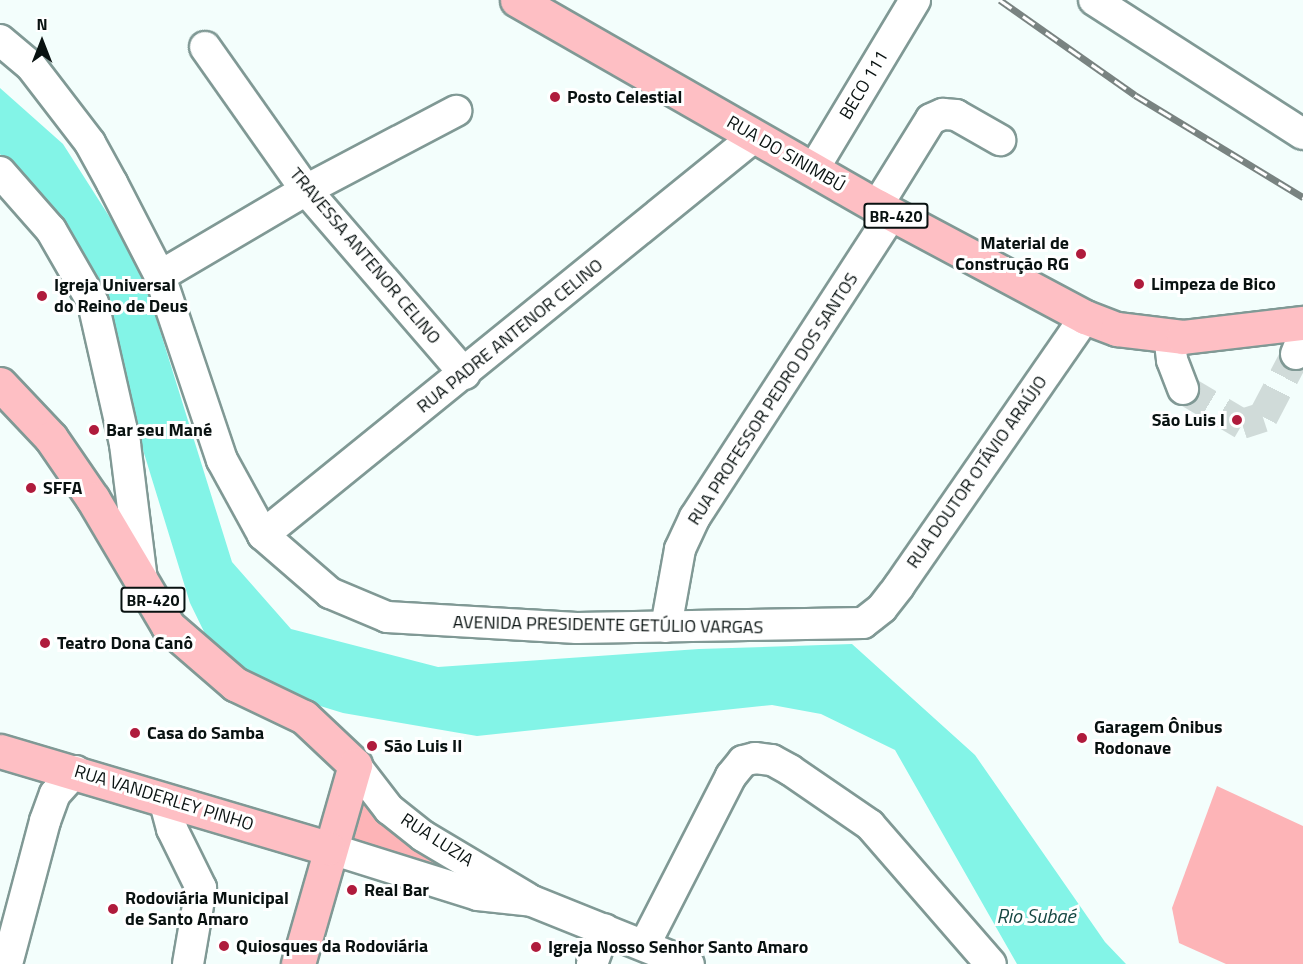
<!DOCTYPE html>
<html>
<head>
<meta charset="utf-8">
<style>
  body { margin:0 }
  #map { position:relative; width:1303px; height:964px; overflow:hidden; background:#f3fefc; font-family:"Titillium Web",sans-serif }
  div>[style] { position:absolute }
  .green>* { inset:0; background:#fdb4b7 }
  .water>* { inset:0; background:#83f4e7 }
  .minor-tunnel>* { height:30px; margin-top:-15px; transform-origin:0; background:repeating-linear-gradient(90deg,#d0dbd9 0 30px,transparent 0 45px) }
  .roads { filter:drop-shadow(2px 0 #809995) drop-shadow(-2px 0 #809995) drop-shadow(0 2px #809995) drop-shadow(0 -2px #809995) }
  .minor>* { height:30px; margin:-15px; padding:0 15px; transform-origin:15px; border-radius:15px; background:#fff }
  .major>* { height:33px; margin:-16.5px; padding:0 16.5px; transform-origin:16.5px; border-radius:16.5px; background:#febfc4 }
  .rail>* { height:7px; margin-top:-3.5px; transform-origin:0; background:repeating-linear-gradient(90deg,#fff 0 14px,#798381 0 28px); box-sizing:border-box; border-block:2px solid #798381 }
  .dots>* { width:16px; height:16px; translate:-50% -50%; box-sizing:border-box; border:3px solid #fff; border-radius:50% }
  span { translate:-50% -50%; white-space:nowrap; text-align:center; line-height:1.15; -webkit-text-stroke:6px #fff; paint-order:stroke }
  .shield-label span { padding:2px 4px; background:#fff; border:2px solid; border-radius:4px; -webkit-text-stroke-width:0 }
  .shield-label { font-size:16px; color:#091211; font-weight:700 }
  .street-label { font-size:18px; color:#091211 }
  .poi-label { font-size:18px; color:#091211; font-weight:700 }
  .left { translate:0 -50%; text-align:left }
  .right { translate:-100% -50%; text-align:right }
  .water-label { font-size:20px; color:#154843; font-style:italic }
  .north { position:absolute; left:12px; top:12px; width:60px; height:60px; -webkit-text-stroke:4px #fff; paint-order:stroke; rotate:0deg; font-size:16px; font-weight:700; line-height:24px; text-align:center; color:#091211 }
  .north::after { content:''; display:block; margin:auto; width:21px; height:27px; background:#091211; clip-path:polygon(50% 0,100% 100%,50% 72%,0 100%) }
</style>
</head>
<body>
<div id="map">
  <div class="green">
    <i style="clip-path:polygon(1217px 786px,1303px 826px,1303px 964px,1226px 964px,1179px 943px,1172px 908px)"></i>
    <i style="clip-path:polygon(358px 794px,490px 894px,348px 836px)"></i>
  </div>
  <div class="water">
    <i style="clip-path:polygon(0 88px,63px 144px,139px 263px,232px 562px,291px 629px,438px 667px,699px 649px,852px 644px,975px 755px,1105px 942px,1126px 964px,1017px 964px,895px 750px,821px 714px,772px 705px,477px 736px,343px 713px,278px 693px,212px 648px,190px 603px,85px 261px,0 154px)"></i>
  </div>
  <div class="minor-tunnel">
    <i style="left:1183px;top:389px;width:69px;rotate:30.7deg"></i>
    <i style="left:1242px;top:424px;width:22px;rotate:-18deg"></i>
    <i style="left:1263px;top:417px;width:71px;rotate:-62.4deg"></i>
  </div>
  <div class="roads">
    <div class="minor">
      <i style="left:1094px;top:0;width:248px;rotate:32.7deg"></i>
      <i style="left:0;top:40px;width:40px;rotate:40deg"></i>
      <i style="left:31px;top:66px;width:97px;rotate:52.5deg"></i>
      <i style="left:90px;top:143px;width:46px;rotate:61.2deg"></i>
      <i style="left:112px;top:183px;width:105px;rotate:62.7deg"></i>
      <i style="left:160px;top:276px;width:194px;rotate:71.4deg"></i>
      <i style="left:222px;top:460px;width:85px;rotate:61.3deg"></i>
      <i style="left:263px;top:535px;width:89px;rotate:40.9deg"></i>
      <i style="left:330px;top:593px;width:62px;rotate:22.8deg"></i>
      <i style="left:387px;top:617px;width:190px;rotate:3.3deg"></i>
      <i style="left:577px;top:628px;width:286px;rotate:-1deg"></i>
      <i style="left:863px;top:623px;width:24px;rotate:-38deg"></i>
      <i style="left:882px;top:608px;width:28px;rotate:-52deg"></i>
      <i style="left:899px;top:586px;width:327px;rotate:-55.3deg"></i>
      <i style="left:205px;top:47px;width:175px;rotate:54.8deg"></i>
      <i style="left:306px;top:190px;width:243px;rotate:49.2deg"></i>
      <i style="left:813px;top:170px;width:198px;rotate:-59deg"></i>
      <i style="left:0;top:172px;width:77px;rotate:48.7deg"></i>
      <i style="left:51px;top:230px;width:84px;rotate:60.1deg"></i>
      <i style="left:93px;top:303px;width:145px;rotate:77.2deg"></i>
      <i style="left:125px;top:444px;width:138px;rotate:82.9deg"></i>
      <i style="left:877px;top:206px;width:102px;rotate:-58.2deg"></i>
      <i style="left:931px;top:119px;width:13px;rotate:-23deg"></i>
      <i style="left:943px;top:114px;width:13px;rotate:4deg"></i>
      <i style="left:956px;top:115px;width:51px;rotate:29.6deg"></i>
      <i style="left:160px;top:276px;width:169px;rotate:-30.5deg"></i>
      <i style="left:306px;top:190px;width:170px;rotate:-27.8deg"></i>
      <i style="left:1169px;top:335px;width:25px;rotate:83deg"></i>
      <i style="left:1172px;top:360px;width:31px;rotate:69deg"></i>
      <i style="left:1296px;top:354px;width:18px;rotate:-68deg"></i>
      <i style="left:263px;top:535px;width:633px;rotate:-39.04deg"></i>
      <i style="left:666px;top:627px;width:79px;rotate:-79.8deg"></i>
      <i style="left:680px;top:549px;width:35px;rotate:-65deg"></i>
      <i style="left:695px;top:517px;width:361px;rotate:-57deg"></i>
      <i style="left:355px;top:765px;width:56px;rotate:52.3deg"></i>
      <i style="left:389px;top:809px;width:43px;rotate:38.5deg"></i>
      <i style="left:423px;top:836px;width:121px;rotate:30.8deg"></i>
      <i style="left:164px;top:799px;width:31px;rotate:75deg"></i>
      <i style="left:172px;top:829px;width:66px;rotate:63.8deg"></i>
      <i style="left:201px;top:888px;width:77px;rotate:99.7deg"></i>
      <i style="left:328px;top:848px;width:157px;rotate:17.4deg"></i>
      <i style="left:478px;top:895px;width:54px;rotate:6.3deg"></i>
      <i style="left:532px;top:901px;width:169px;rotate:21.9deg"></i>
      <i style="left:645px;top:944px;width:189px;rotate:-62.9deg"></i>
      <i style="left:731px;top:776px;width:19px;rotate:-51deg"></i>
      <i style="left:743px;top:761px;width:12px;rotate:-14deg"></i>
      <i style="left:755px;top:758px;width:17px;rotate:7deg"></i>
      <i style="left:772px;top:760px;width:21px;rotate:29deg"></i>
      <i style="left:790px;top:770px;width:97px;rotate:34.5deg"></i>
      <i style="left:870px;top:825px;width:184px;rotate:49deg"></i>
      <i style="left:7px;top:964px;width:148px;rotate:-75.1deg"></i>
      <i style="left:45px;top:821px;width:29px;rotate:-70deg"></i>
      <i style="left:55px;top:794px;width:31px;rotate:-48deg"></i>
      <i style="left:592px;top:964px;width:37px;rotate:-70deg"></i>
    </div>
    <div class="major">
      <i style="left:517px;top:0;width:415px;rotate:29.8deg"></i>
      <i style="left:877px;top:206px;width:236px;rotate:28.1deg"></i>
      <i style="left:1085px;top:317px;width:34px;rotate:21deg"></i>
      <i style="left:1117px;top:329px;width:66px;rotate:6.9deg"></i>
      <i style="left:1183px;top:337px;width:121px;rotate:-6.7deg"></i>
      <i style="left:0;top:384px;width:74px;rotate:46.6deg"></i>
      <i style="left:51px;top:438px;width:74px;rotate:55.5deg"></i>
      <i style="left:93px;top:499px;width:147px;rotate:59.4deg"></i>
      <i style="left:168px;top:626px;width:89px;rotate:40.9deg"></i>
      <i style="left:235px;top:684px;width:76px;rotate:25.6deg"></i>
      <i style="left:304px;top:717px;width:70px;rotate:43.3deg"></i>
      <i style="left:355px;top:765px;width:207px;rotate:106deg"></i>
      <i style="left:0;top:751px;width:342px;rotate:16.5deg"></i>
    </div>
  </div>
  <div class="rail">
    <i style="left:1000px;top:0;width:165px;rotate:35.1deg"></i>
    <i style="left:1135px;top:95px;width:197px;rotate:31.3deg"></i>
  </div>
  <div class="dots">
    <i style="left:555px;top:97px;background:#af1b3c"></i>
    <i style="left:1081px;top:254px;background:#af1b3c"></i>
    <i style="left:1139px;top:284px;background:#af1b3c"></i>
    <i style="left:42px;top:296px;background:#af1b3c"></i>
    <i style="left:1237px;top:420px;background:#af1b3c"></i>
    <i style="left:94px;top:430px;background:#af1b3c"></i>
    <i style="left:31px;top:488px;background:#af1b3c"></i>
    <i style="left:45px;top:643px;background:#af1b3c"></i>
    <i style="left:135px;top:733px;background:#af1b3c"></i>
    <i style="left:1082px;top:738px;background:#af1b3c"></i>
    <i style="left:372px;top:746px;background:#af1b3c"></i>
    <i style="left:352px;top:890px;background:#af1b3c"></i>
    <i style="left:113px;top:909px;background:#af1b3c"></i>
    <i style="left:224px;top:946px;background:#af1b3c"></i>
    <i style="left:536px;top:947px;background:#af1b3c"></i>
  </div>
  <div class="shield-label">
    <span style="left:896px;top:216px">BR-420</span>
    <span style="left:153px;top:600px">BR-420</span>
  </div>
  <div class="street-label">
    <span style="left:864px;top:85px;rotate:-59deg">BECO 111</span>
    <span style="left:786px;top:154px;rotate:30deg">RUA DO SINIMBÚ</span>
    <span style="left:365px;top:256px;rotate:50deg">TRAVESSA ANTENOR CELINO</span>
    <span style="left:510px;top:336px;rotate:-39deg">RUA PADRE ANTENOR CELINO</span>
    <span style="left:773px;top:399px;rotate:-57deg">RUA PROFESSOR PEDRO DOS SANTOS</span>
    <span style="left:977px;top:472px;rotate:-55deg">RUA DOUTOR OTÁVIO ARAÚJO</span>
    <span style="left:608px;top:625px;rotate:1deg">AVENIDA PRESIDENTE GETÚLIO VARGAS</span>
    <span style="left:164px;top:798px;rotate:17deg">RUA VANDERLEY PINHO</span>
    <span style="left:437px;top:840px;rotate:33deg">RUA LUZIA</span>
  </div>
  <div class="poi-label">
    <span class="left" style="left:567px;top:97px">Posto Celestial</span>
    <span class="right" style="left:1069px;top:254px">Material de<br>Construção RG</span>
    <span class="left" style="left:1151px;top:284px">Limpeza de Bico</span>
    <span class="left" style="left:54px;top:296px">Igreja Universal<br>do Reino de Deus</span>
    <span class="right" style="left:1225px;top:420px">São Luis I</span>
    <span class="left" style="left:106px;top:430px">Bar seu Mané</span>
    <span class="left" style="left:43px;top:488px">SFFA</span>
    <span class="left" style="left:57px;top:643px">Teatro Dona Canô</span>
    <span class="left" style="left:1094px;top:738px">Garagem Ônibus<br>Rodonave</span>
    <span class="left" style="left:147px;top:733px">Casa do Samba</span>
    <span class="left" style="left:384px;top:746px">São Luis II</span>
    <span class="left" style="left:364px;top:890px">Real Bar</span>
    <span class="left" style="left:125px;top:909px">Rodoviária Municipal<br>de Santo Amaro</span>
    <span class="left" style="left:236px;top:946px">Quiosques da Rodoviária</span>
    <span class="left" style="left:548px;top:947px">Igreja Nosso Senhor Santo Amaro</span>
  </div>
  <div class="water-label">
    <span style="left:1036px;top:915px">Rio Subaé</span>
  </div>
  <div class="north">N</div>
</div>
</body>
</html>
